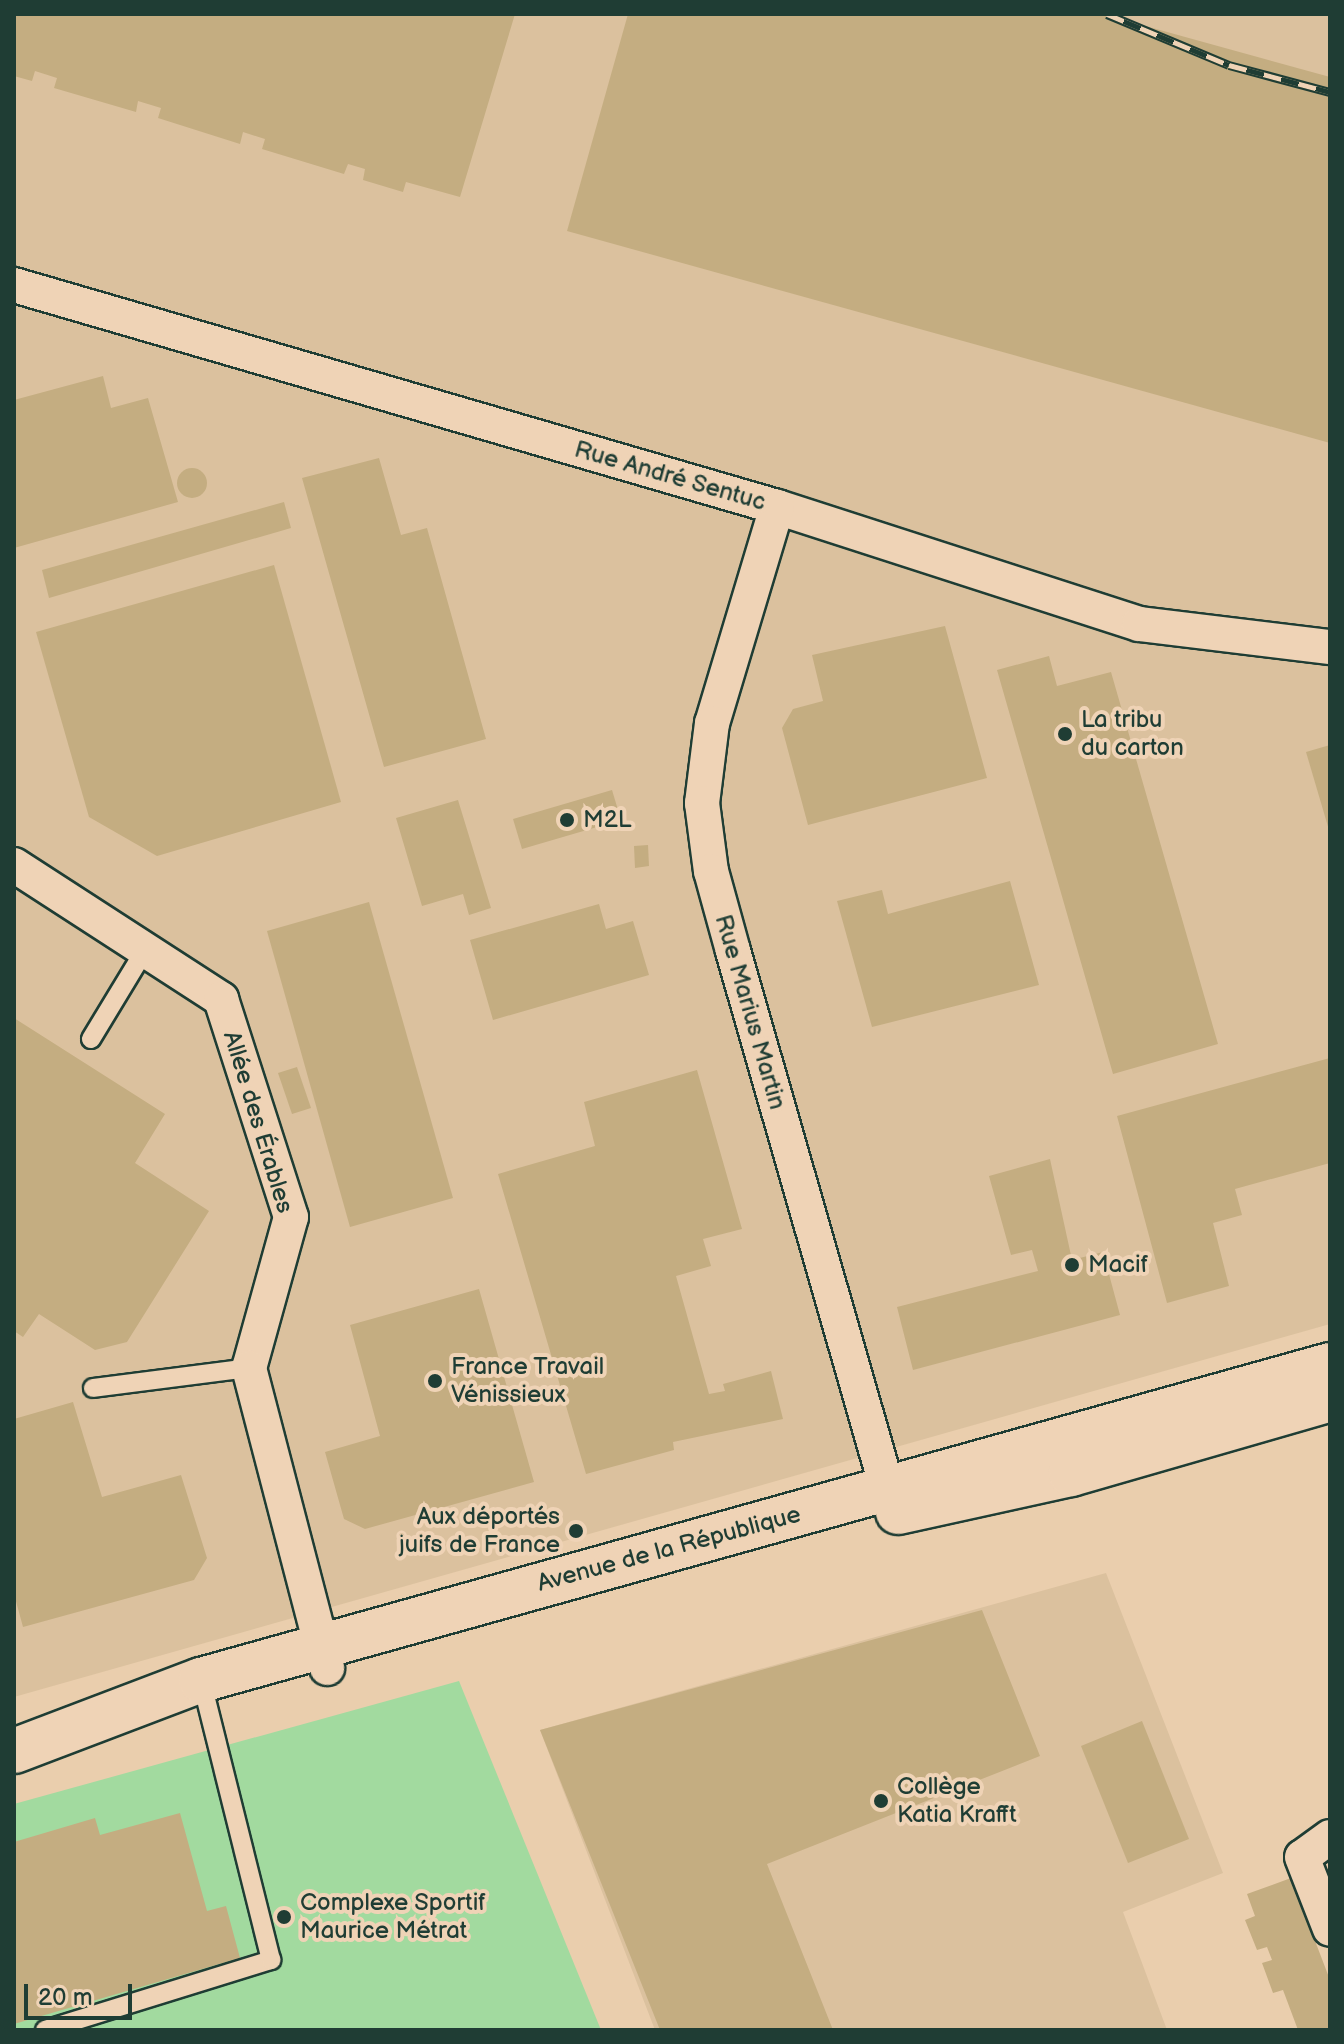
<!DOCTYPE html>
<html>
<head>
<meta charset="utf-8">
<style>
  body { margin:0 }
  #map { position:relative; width:1344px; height:2044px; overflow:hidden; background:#eacead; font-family:"Balsamiq Sans",sans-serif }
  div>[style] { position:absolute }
  .built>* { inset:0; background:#dbc19e }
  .green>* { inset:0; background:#a2da9f }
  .building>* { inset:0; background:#c4ad81 }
  .round { border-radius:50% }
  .roads { filter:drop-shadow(2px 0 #1f3d34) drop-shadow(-2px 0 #1f3d34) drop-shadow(0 2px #1f3d34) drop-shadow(0 -2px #1f3d34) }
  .service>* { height:18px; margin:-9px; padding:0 9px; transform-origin:9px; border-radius:9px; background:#efd3b6 }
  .minor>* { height:34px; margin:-17px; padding:0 17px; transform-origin:17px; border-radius:17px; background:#efd3b6 }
  .secondary>* { height:44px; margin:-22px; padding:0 22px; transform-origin:22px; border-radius:22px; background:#efd3b6 }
  .rail>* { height:9px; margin-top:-4.5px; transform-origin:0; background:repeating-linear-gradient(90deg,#efd3b6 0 18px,#1f3d34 0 36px); box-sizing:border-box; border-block:2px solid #1f3d34 }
  .dots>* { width:22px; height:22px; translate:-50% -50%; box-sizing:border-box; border:4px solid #efd3b6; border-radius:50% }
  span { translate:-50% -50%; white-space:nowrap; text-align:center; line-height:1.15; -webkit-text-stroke:8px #efd3b6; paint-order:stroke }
  .street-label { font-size:24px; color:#1f3d34 }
  .poi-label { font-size:24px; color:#1f3d34 }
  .left { translate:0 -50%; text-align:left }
  .right { translate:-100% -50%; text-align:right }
  .frame { position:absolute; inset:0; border:16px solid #1f3d34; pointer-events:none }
  .scale { position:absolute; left:24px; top:1984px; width:108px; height:36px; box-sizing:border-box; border:4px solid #1f3d34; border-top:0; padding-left:10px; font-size:24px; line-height:28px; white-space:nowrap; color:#1f3d34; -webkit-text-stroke:6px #efd3b6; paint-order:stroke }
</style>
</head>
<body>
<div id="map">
  <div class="built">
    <i style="clip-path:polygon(14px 14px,1330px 14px,1330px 1324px,14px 1697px)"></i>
    <i style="clip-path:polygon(1106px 1573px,1223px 1873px,1123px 1912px,1167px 2030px,655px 2030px,540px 1730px)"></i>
  </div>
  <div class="green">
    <i style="clip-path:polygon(459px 1681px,601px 2030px,14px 2030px,14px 1804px)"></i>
  </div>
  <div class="building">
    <i style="clip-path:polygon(14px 14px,515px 14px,460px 197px,406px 182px,403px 192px,363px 180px,365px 169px,348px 164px,344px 174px,262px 149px,265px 139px,243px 132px,240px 144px,158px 118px,161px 108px,138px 101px,136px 112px,54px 88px,57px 78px,35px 71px,32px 81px,14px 76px)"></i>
    <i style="clip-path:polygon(628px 14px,1102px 14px,1330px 77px,1330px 443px,567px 231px)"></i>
    <i style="clip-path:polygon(103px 376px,111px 408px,148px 398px,178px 502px,14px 548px,14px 400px)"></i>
    <i style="clip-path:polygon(379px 458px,401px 535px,427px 528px,486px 739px,384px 767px,302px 478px)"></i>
    <i class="round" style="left:177px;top:468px;width:30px;height:30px"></i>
    <i style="clip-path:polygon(284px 502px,291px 528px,49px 598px,42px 570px)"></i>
    <i style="clip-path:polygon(274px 565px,341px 802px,157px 856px,89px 817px,36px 632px)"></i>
    <i style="clip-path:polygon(945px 626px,987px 778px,808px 825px,782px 728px,793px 709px,823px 701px,812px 655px)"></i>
    <i style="clip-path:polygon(1049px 656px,1057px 686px,1111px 672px,1218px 1044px,1113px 1074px,997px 670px)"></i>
    <i style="clip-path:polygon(1330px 745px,1330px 830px,1329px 830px,1306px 752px)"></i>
    <i style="clip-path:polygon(612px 790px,621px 820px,522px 849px,513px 819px)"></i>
    <i style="clip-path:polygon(458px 800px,491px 908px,469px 915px,463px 894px,422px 906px,396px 818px)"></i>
    <i style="clip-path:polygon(648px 845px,649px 866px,635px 868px,634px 846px)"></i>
    <i style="clip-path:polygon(1010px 881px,1039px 985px,872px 1027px,837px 901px,882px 890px,888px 914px)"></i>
    <i style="clip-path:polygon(369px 902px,453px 1198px,350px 1227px,267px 931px)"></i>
    <i style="clip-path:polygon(599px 904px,606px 929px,633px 921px,649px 975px,493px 1020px,470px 940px)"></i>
    <i style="clip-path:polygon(14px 1018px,165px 1114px,135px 1163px,209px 1211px,127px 1342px,95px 1350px,39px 1314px,23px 1337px,14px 1331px)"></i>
    <i style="clip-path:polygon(1330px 1058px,1330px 1163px,1235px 1189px,1242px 1215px,1213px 1223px,1229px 1286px,1167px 1303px,1117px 1116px)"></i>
    <i style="clip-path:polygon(297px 1067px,311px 1108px,292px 1114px,278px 1073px)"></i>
    <i style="clip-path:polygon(697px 1070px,742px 1229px,703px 1239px,711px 1266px,676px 1276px,709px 1394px,725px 1391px,723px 1384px,771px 1371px,783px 1419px,673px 1442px,674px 1450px,586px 1474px,498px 1174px,595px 1146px,584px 1102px)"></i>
    <i style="clip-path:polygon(1050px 1159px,1072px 1260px,1103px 1252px,1120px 1315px,913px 1370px,897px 1307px,1038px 1271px,1032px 1250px,1011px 1255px,989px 1176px)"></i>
    <i style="clip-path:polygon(479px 1289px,534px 1482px,365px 1529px,344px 1519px,325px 1452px,380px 1436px,350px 1325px)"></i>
    <i style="clip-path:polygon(73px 1402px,102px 1497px,181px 1475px,207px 1558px,194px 1580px,23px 1627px,14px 1594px,14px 1419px)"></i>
    <i style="clip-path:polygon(982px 1610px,1040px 1756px,767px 1864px,833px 2030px,660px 2030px,540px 1730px)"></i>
    <i style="clip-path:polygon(1142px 1721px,1189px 1839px,1128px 1863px,1081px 1746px)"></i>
    <i style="clip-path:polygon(180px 1813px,207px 1911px,226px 1906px,240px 1958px,14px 2024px,14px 1842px,95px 1818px,100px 1835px)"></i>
    <i style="clip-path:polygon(1291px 1878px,1330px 1980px,1330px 2030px,1298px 2030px,1283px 1990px,1273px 1993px,1262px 1963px,1272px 1960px,1267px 1947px,1257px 1950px,1245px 1920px,1255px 1916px,1247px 1894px)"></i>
  </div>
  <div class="roads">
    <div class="service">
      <i style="left:91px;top:1039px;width:104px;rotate:-58.8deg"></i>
      <i style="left:93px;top:1388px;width:157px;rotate:-7.3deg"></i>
      <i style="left:45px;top:2030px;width:237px;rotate:-17.2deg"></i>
      <i style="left:271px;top:1960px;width:289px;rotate:-104deg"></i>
    </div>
    <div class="minor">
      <i style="left:14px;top:285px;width:795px;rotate:16.22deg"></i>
      <i style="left:777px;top:507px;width:380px;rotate:17.9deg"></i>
      <i style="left:1139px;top:624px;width:192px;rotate:6.9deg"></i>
      <i style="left:777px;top:507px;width:226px;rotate:106.7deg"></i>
      <i style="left:712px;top:723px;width:81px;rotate:97.1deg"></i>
      <i style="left:702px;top:803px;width:69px;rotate:82.5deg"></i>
      <i style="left:711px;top:871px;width:83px;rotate:74.6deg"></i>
      <i style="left:733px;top:951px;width:584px;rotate:73.99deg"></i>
      <i style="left:14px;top:865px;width:247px;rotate:32.9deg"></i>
      <i style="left:221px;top:999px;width:229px;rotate:72.2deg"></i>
      <i style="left:291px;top:1217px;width:157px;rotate:105.5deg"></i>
      <i style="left:249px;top:1368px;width:310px;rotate:75.4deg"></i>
      <i style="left:1330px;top:1837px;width:34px;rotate:144deg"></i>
      <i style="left:1302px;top:1857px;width:77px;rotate:68.7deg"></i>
    </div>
    <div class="secondary">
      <i style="left:898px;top:1512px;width:177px;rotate:-12.4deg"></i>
      <i style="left:1071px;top:1474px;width:270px;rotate:-16.1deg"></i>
      <i style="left:14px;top:1751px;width:200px;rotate:-20.8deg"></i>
      <i style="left:201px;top:1680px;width:1172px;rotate:-15.59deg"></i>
    </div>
  </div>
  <div class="rail">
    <i style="left:1107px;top:14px;width:132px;rotate:22.7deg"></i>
    <i style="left:1229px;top:65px;width:105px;rotate:15deg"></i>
  </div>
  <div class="dots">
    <i style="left:1065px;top:734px;background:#1f3d34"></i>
    <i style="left:567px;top:820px;background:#1f3d34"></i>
    <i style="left:1072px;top:1265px;background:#1f3d34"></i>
    <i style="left:435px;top:1381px;background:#1f3d34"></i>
    <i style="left:576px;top:1531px;background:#1f3d34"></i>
    <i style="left:881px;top:1801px;background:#1f3d34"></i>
    <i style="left:284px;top:1917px;background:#1f3d34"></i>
  </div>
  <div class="street-label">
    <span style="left:670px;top:476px;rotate:16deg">Rue André Sentuc</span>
    <span style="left:750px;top:1012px;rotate:74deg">Rue Marius Martin</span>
    <span style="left:258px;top:1122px;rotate:73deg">Allée des Érables</span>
    <span style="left:669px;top:1549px;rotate:-15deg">Avenue de la République</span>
  </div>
  <div class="poi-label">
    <span class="left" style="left:1081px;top:734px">La tribu<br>du carton</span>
    <span class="left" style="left:583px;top:820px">M2L</span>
    <span class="left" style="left:1088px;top:1265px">Macif</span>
    <span class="left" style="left:451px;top:1381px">France Travail<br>Vénissieux</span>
    <span class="right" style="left:560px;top:1531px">Aux déportés<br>juifs de France</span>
    <span class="left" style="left:897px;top:1801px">Collège<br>Katia Krafft</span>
    <span class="left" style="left:300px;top:1917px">Complexe Sportif<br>Maurice Métrat</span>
  </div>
  <div class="frame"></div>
  <div class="scale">20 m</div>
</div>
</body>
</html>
